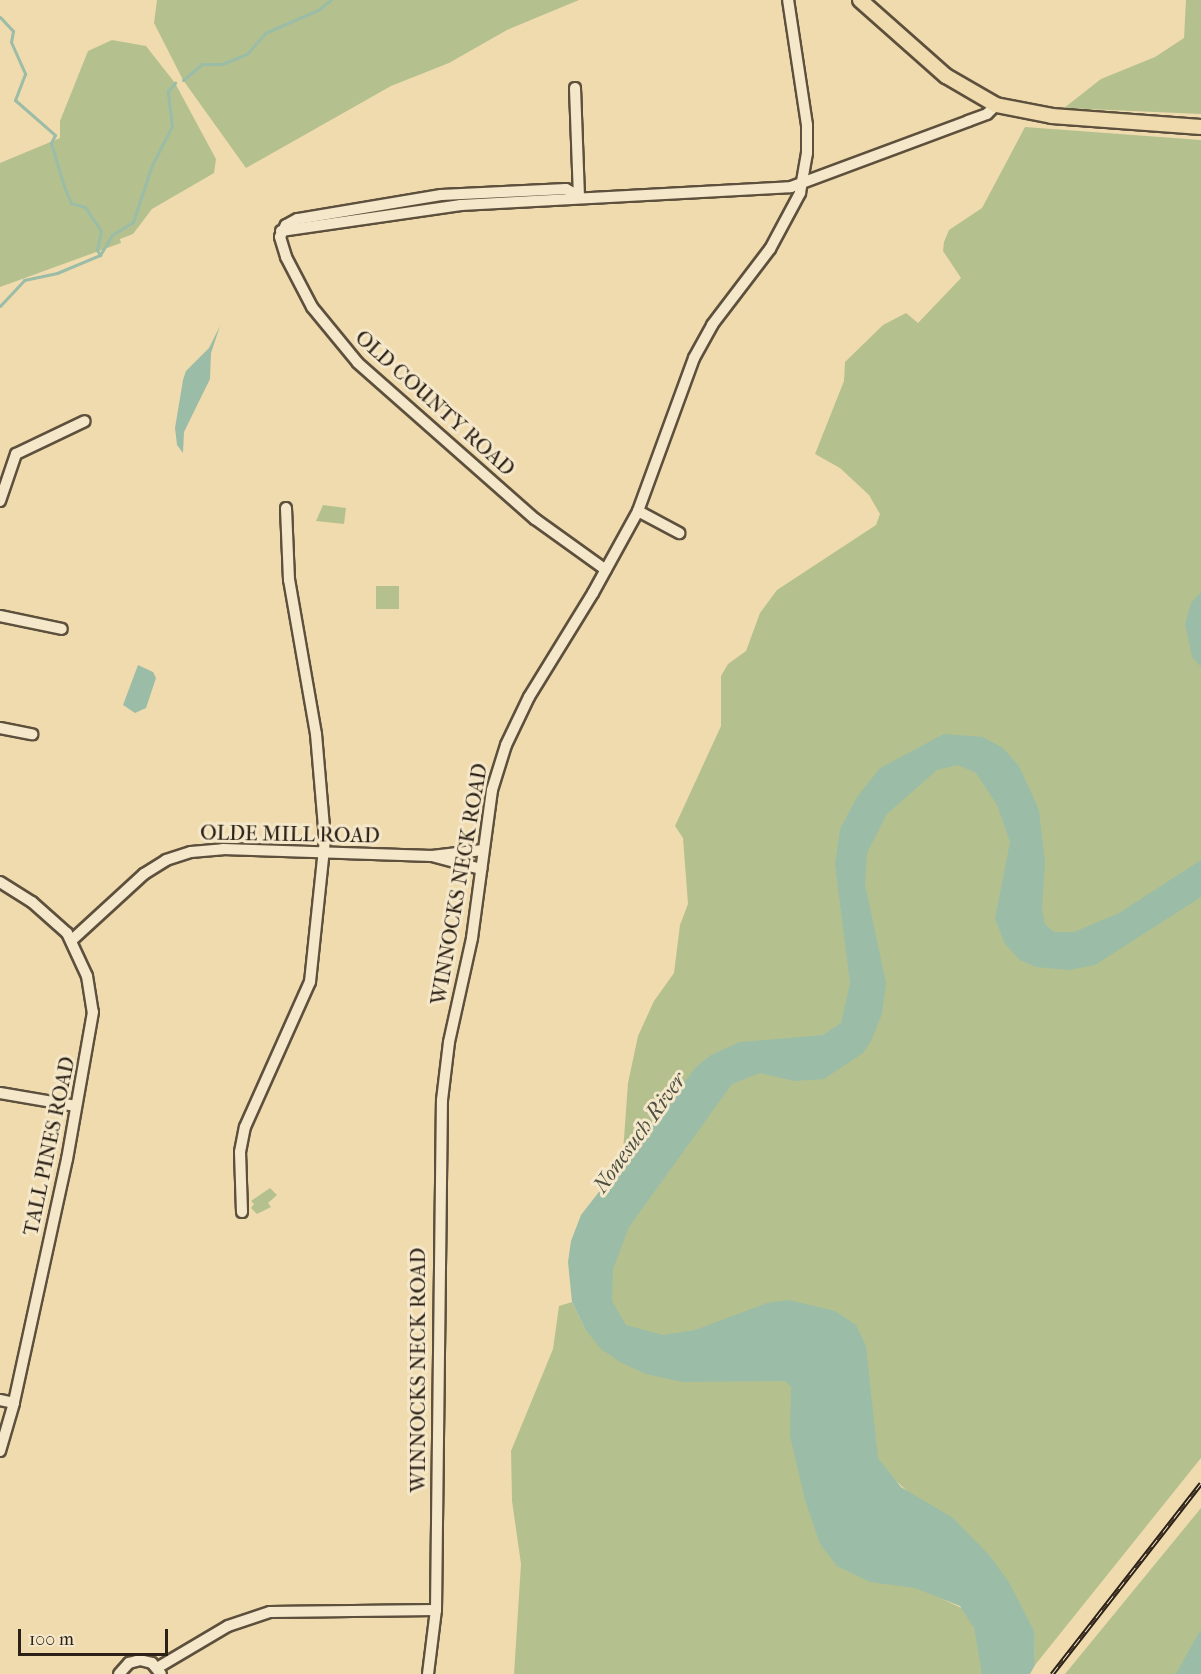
<!DOCTYPE html>
<html>
<head>
<meta charset="utf-8">
<style>
  body { margin:0 }
  #map { position:relative; width:1201px; height:1674px; overflow:hidden; background:#f0dbae; font-family:"IM FELL French Canon",serif }
  div>[style] { position:absolute }
  .green>* { inset:0; background:#b4c18f }
  .water>* { inset:0; background:#9bbca6 }
  .stream>* { height:3px; margin:-1.5px; padding:0 1.5px; transform-origin:1.5px; border-radius:1.5px; background:#9bbca6 }
  .roads { filter:drop-shadow(2px 0 #5d503d) drop-shadow(-2px 0 #5d503d) drop-shadow(0 2px #5d503d) drop-shadow(0 -2px #5d503d) }
  .minor>* { height:10px; margin:-5px; padding:0 5px; transform-origin:5px; border-radius:5px; background:#f5e8ca }
  .major>* { height:14px; margin:-7px; padding:0 7px; transform-origin:7px; border-radius:7px; background:#f0dbae }
  .rail>* { height:5px; margin-top:-2.5px; transform-origin:0; background:repeating-linear-gradient(90deg,#f5e8ca 0 9px,#2c2117 0 18px); box-sizing:border-box; border-block:2px solid #2c2117 }
  span { translate:-50% -50%; white-space:nowrap; text-align:center; line-height:1.15; -webkit-text-stroke:6px #f5e8ca; paint-order:stroke }
  .street-label { font-size:21px; color:#2c2117 }
  .water-label { font-size:22px; color:#4d5042; font-style:italic }
  .scale { position:absolute; left:18px; top:1629px; width:150px; height:27px; box-sizing:border-box; border:3px solid #2c2117; border-top:0; padding-left:8px; font-size:18px; line-height:21px; white-space:nowrap; color:#2c2117; -webkit-text-stroke:4px #f5e8ca; paint-order:stroke }
</style>
</head>
<body>
<div id="map">
  <div class="green">
    <i style="clip-path:polygon(157px 0,579px 0,507px 30px,449px 63px,391px 86px,246px 168px,183px 80px,154px 23px)"></i>
    <i style="clip-path:polygon(1186px 0,1201px 0,1201px 114px,1064px 108px,1101px 79px,1155px 57px,1184px 38px)"></i>
    <i style="clip-path:polygon(112px 40px,146px 46px,175px 83px,216px 159px,214px 173px,152px 209px,133px 234px,120px 239px,121px 243px,0 287px,0 163px,60px 138px,60px 121px,88px 51px)"></i>
    <i style="clip-path:polygon(1025px 127px,1201px 140px,1201px 1458px,1035px 1665px,1034px 1639px,916px 1499px,873px 1460px,870px 1415px,682px 1336px,637px 1335px,608px 1309px,615px 1250px,640px 1204px,598px 1182px,623px 1152px,628px 1083px,638px 1036px,654px 1001px,674px 973px,680px 925px,688px 904px,683px 838px,675px 826px,721px 726px,721px 676px,728px 664px,746px 651px,760px 613px,777px 590px,876px 525px,880px 514px,869px 495px,840px 468px,815px 454px,844px 381px,845px 362px,883px 325px,906px 313px,918px 323px,961px 278px,943px 251px,944px 242px,949px 230px,982px 208px)"></i>
    <i style="clip-path:polygon(323px 505px,346px 508px,344px 524px,316px 521px)"></i>
    <i style="clip-path:polygon(376px 586px,399px 586px,399px 609px,376px 609px)"></i>
    <i style="clip-path:polygon(270px 1188px,277px 1195px,268px 1203px,271px 1207px,257px 1214px,251px 1208px,254px 1204px,251px 1201px)"></i>
    <i style="clip-path:polygon(572px 1302px,585px 1329px,789px 1377px,891px 1584px,919px 1588px,968px 1611px,979px 1643px,983px 1674px,514px 1674px,521px 1564px,512px 1501px,511px 1451px,553px 1349px,559px 1306px)"></i>
    <i style="clip-path:polygon(1201px 1508px,1201px 1638px,1183px 1674px,1065px 1674px)"></i>
  </div>
  <div class="water">
    <i style="clip-path:polygon(220px 326px,211px 353px,210px 379px,184px 432px,183px 453px,177px 445px,175px 428px,183px 380px,186px 371px,209px 348px)"></i>
    <i style="clip-path:polygon(1201px 592px,1201px 667px,1192px 657px,1185px 624px,1191px 603px)"></i>
    <i style="clip-path:polygon(138px 665px,153px 672px,156px 678px,146px 708px,135px 713px,123px 705px)"></i>
    <i style="clip-path:polygon(944px 734px,983px 737px,1003px 748px,1019px 766px,1039px 810px,1045px 862px,1042px 910px,1045px 924px,1054px 932px,1074px 932px,1119px 913px,1201px 860px,1201px 897px,1095px 965px,1069px 970px,1036px 967px,1020px 960px,1005px 944px,995px 919px,1010px 842px,997px 805px,976px 773px,958px 765px,937px 770px,887px 814px,867px 853px,865px 884px,886px 983px,882px 1014px,871px 1041px,863px 1053px,824px 1079px,794px 1081px,760px 1073px,732px 1084px,629px 1227px,613px 1269px,612px 1301px,626px 1325px,663px 1335px,695px 1330px,767px 1303px,789px 1300px,835px 1311px,856px 1325px,866px 1346px,878px 1458px,901px 1487px,953px 1518px,990px 1556px,1010px 1584px,1034px 1631px,1035px 1665px,1030px 1674px,982px 1674px,974px 1628px,960px 1606px,915px 1588px,870px 1582px,837px 1566px,820px 1544px,805px 1500px,790px 1436px,791px 1387px,785px 1381px,682px 1382px,646px 1374px,620px 1362px,601px 1349px,585px 1329px,572px 1302px,568px 1262px,571px 1241px,581px 1215px,696px 1067px,711px 1055px,740px 1042px,823px 1035px,841px 1023px,850px 983px,835px 865px,840px 829px,857px 797px,880px 768px)"></i>
    <i style="clip-path:polygon(1201px 1630px,1201px 1674px,1176px 1674px,1198px 1634px)"></i>
  </div>
  <div class="stream">
    <i style="left:0;top:17px;width:19px;rotate:47deg"></i>
    <i style="left:13px;top:31px;width:11px;rotate:100deg"></i>
    <i style="left:11px;top:42px;width:35px;rotate:66deg"></i>
    <i style="left:25px;top:74px;width:28px;rotate:111deg"></i>
    <i style="left:15px;top:100px;width:53px;rotate:41.2deg"></i>
    <i style="left:55px;top:135px;width:9px;rotate:117deg"></i>
    <i style="left:51px;top:143px;width:45px;rotate:73.2deg"></i>
    <i style="left:64px;top:186px;width:18px;rotate:68deg"></i>
    <i style="left:71px;top:203px;width:15px;rotate:16deg"></i>
    <i style="left:85px;top:207px;width:29px;rotate:56deg"></i>
    <i style="left:101px;top:231px;width:19px;rotate:102deg"></i>
    <i style="left:97px;top:250px;width:6px;rotate:59deg"></i>
    <i style="left:183px;top:80px;width:25px;rotate:-40deg"></i>
    <i style="left:202px;top:64px;width:20px"></i>
    <i style="left:222px;top:64px;width:27px;rotate:-22deg"></i>
    <i style="left:247px;top:54px;width:28px;rotate:-49deg"></i>
    <i style="left:265px;top:33px;width:58px;rotate:-23.5deg"></i>
    <i style="left:318px;top:10px;width:16px;rotate:-38deg"></i>
    <i style="left:0;top:306px;width:35px;rotate:-47deg"></i>
    <i style="left:24px;top:280px;width:34px;rotate:-12deg"></i>
    <i style="left:57px;top:273px;width:47px;rotate:-22.7deg"></i>
    <i style="left:100px;top:255px;width:23px;rotate:-59deg"></i>
    <i style="left:112px;top:235px;width:25px;rotate:-32deg"></i>
    <i style="left:133px;top:222px;width:60px;rotate:-71.6deg"></i>
    <i style="left:152px;top:165px;width:44px;rotate:-62.9deg"></i>
    <i style="left:172px;top:126px;width:35px;rotate:-97deg"></i>
    <i style="left:168px;top:91px;width:11px;rotate:-49deg"></i>
  </div>
  <div class="roads">
    <div class="minor">
      <i style="left:575px;top:88px;width:108px;rotate:87.9deg"></i>
      <i style="left:579px;top:196px;width:15px;rotate:-152deg"></i>
      <i style="left:566px;top:189px;width:125px;rotate:177.3deg"></i>
      <i style="left:441px;top:195px;width:146px;rotate:170.5deg"></i>
      <i style="left:297px;top:219px;width:13px;rotate:151deg"></i>
      <i style="left:286px;top:225px;width:13px;rotate:117deg"></i>
      <i style="left:280px;top:237px;width:21px;rotate:73deg"></i>
      <i style="left:286px;top:257px;width:56px;rotate:62.5deg"></i>
      <i style="left:312px;top:307px;width:72px;rotate:50.6deg"></i>
      <i style="left:358px;top:363px;width:236px;rotate:41.4deg"></i>
      <i style="left:535px;top:519px;width:87px;rotate:35.7deg"></i>
      <i style="left:281px;top:231px;width:182px;rotate:-8.2deg"></i>
      <i style="left:461px;top:205px;width:330px;rotate:-3.1deg"></i>
      <i style="left:791px;top:187px;width:189px;rotate:-20.4deg"></i>
      <i style="left:968px;top:121px;width:20px;rotate:-20deg"></i>
      <i style="left:987px;top:114px;width:13px;rotate:-45deg"></i>
      <i style="left:0;top:501px;width:50px;rotate:-71.2deg"></i>
      <i style="left:16px;top:454px;width:76px;rotate:-25.6deg"></i>
      <i style="left:638px;top:511px;width:47px;rotate:28.2deg"></i>
      <i style="left:0;top:616px;width:63px;rotate:11.8deg"></i>
      <i style="left:0;top:728px;width:33px;rotate:11deg"></i>
      <i style="left:432px;top:856px;width:51px;rotate:14.9deg"></i>
      <i style="left:0;top:882px;width:38px;rotate:32deg"></i>
      <i style="left:32px;top:902px;width:47px;rotate:41.5deg"></i>
      <i style="left:67px;top:933px;width:47px;rotate:65.1deg"></i>
      <i style="left:87px;top:976px;width:36px;rotate:81deg"></i>
      <i style="left:93px;top:1012px;width:149px;rotate:100deg"></i>
      <i style="left:67px;top:1159px;width:250px;rotate:102.3deg"></i>
      <i style="left:14px;top:1403px;width:50px;rotate:106.3deg"></i>
      <i style="left:72px;top:940px;width:98px;rotate:-42.5deg"></i>
      <i style="left:144px;top:874px;width:26px;rotate:-32deg"></i>
      <i style="left:166px;top:860px;width:26px;rotate:-18deg"></i>
      <i style="left:191px;top:852px;width:32px;rotate:-5deg"></i>
      <i style="left:223px;top:849px;width:209px;rotate:1.9deg"></i>
      <i style="left:432px;top:856px;width:51px;rotate:-6.7deg"></i>
      <i style="left:0;top:1093px;width:77px;rotate:9.7deg"></i>
      <i style="left:242px;top:1212px;width:60px;rotate:-91.9deg"></i>
      <i style="left:240px;top:1152px;width:25px;rotate:-79deg"></i>
      <i style="left:245px;top:1127px;width:159px;rotate:-65.9deg"></i>
      <i style="left:310px;top:982px;width:144px;rotate:-84deg"></i>
      <i style="left:325px;top:839px;width:105px;rotate:-94.9deg"></i>
      <i style="left:316px;top:734px;width:156px;rotate:-99.9deg"></i>
      <i style="left:289px;top:580px;width:72px;rotate:-92.4deg"></i>
      <i style="left:0;top:1400px;width:14px;rotate:12deg"></i>
      <i style="left:157px;top:1668px;width:82px;rotate:-30.6deg"></i>
      <i style="left:228px;top:1626px;width:44px;rotate:-18.4deg"></i>
      <i style="left:270px;top:1612px;width:166px;rotate:-0.7deg"></i>
      <i style="left:119px;top:1674px;width:15px;rotate:-48deg"></i>
      <i style="left:129px;top:1663px;width:11px;rotate:-15deg"></i>
      <i style="left:140px;top:1660px;width:12px;rotate:14deg"></i>
      <i style="left:152px;top:1663px;width:14px;rotate:51deg"></i>
      <i style="left:428px;top:1674px;width:64px;rotate:-82.9deg"></i>
      <i style="left:436px;top:1610px;width:510px;rotate:-89.33deg"></i>
      <i style="left:442px;top:1100px;width:58px;rotate:-83.1deg"></i>
      <i style="left:449px;top:1042px;width:107px;rotate:-77.5deg"></i>
      <i style="left:472px;top:938px;width:149px;rotate:-82.3deg"></i>
      <i style="left:492px;top:790px;width:47px;rotate:-72.7deg"></i>
      <i style="left:506px;top:745px;width:53px;rotate:-64.4deg"></i>
      <i style="left:529px;top:697px;width:122px;rotate:-58.4deg"></i>
      <i style="left:593px;top:593px;width:94px;rotate:-61.2deg"></i>
      <i style="left:638px;top:511px;width:163px;rotate:-69.9deg"></i>
      <i style="left:694px;top:358px;width:38px;rotate:-61deg"></i>
      <i style="left:712px;top:325px;width:96px;rotate:-52.7deg"></i>
      <i style="left:770px;top:249px;width:64px;rotate:-61.8deg"></i>
      <i style="left:800px;top:193px;width:41px;rotate:-80.1deg"></i>
      <i style="left:807px;top:153px;width:28px;rotate:-90deg"></i>
      <i style="left:807px;top:125px;width:126px;rotate:-98.6deg"></i>
    </div>
    <div class="major">
      <i style="left:860px;top:0;width:115px;rotate:41.5deg"></i>
      <i style="left:946px;top:76px;width:58px;rotate:30.1deg"></i>
      <i style="left:996px;top:105px;width:57px;rotate:11.1deg"></i>
      <i style="left:1052px;top:116px;width:149px;rotate:4.2deg"></i>
    </div>
  </div>
  <div class="rail">
    <i style="left:1052px;top:1674px;width:242px;rotate:-52deg"></i>
  </div>
  <div class="street-label">
    <span style="left:435px;top:403px;rotate:42deg">OLD COUNTY ROAD</span>
    <span style="left:290px;top:834px;rotate:1deg">OLDE MILL ROAD</span>
    <span style="left:459px;top:884px;rotate:-80deg">WINNOCKS NECK ROAD</span>
    <span style="left:49px;top:1146px;rotate:-78deg">TALL PINES ROAD</span>
    <span style="left:418px;top:1370px;rotate:-90deg">WINNOCKS NECK ROAD</span>
  </div>
  <div class="water-label">
    <span style="left:640px;top:1133px;rotate:-54deg">Nonesuch River</span>
  </div>
  <div class="scale">100 m</div>
</div>
</body>
</html>
